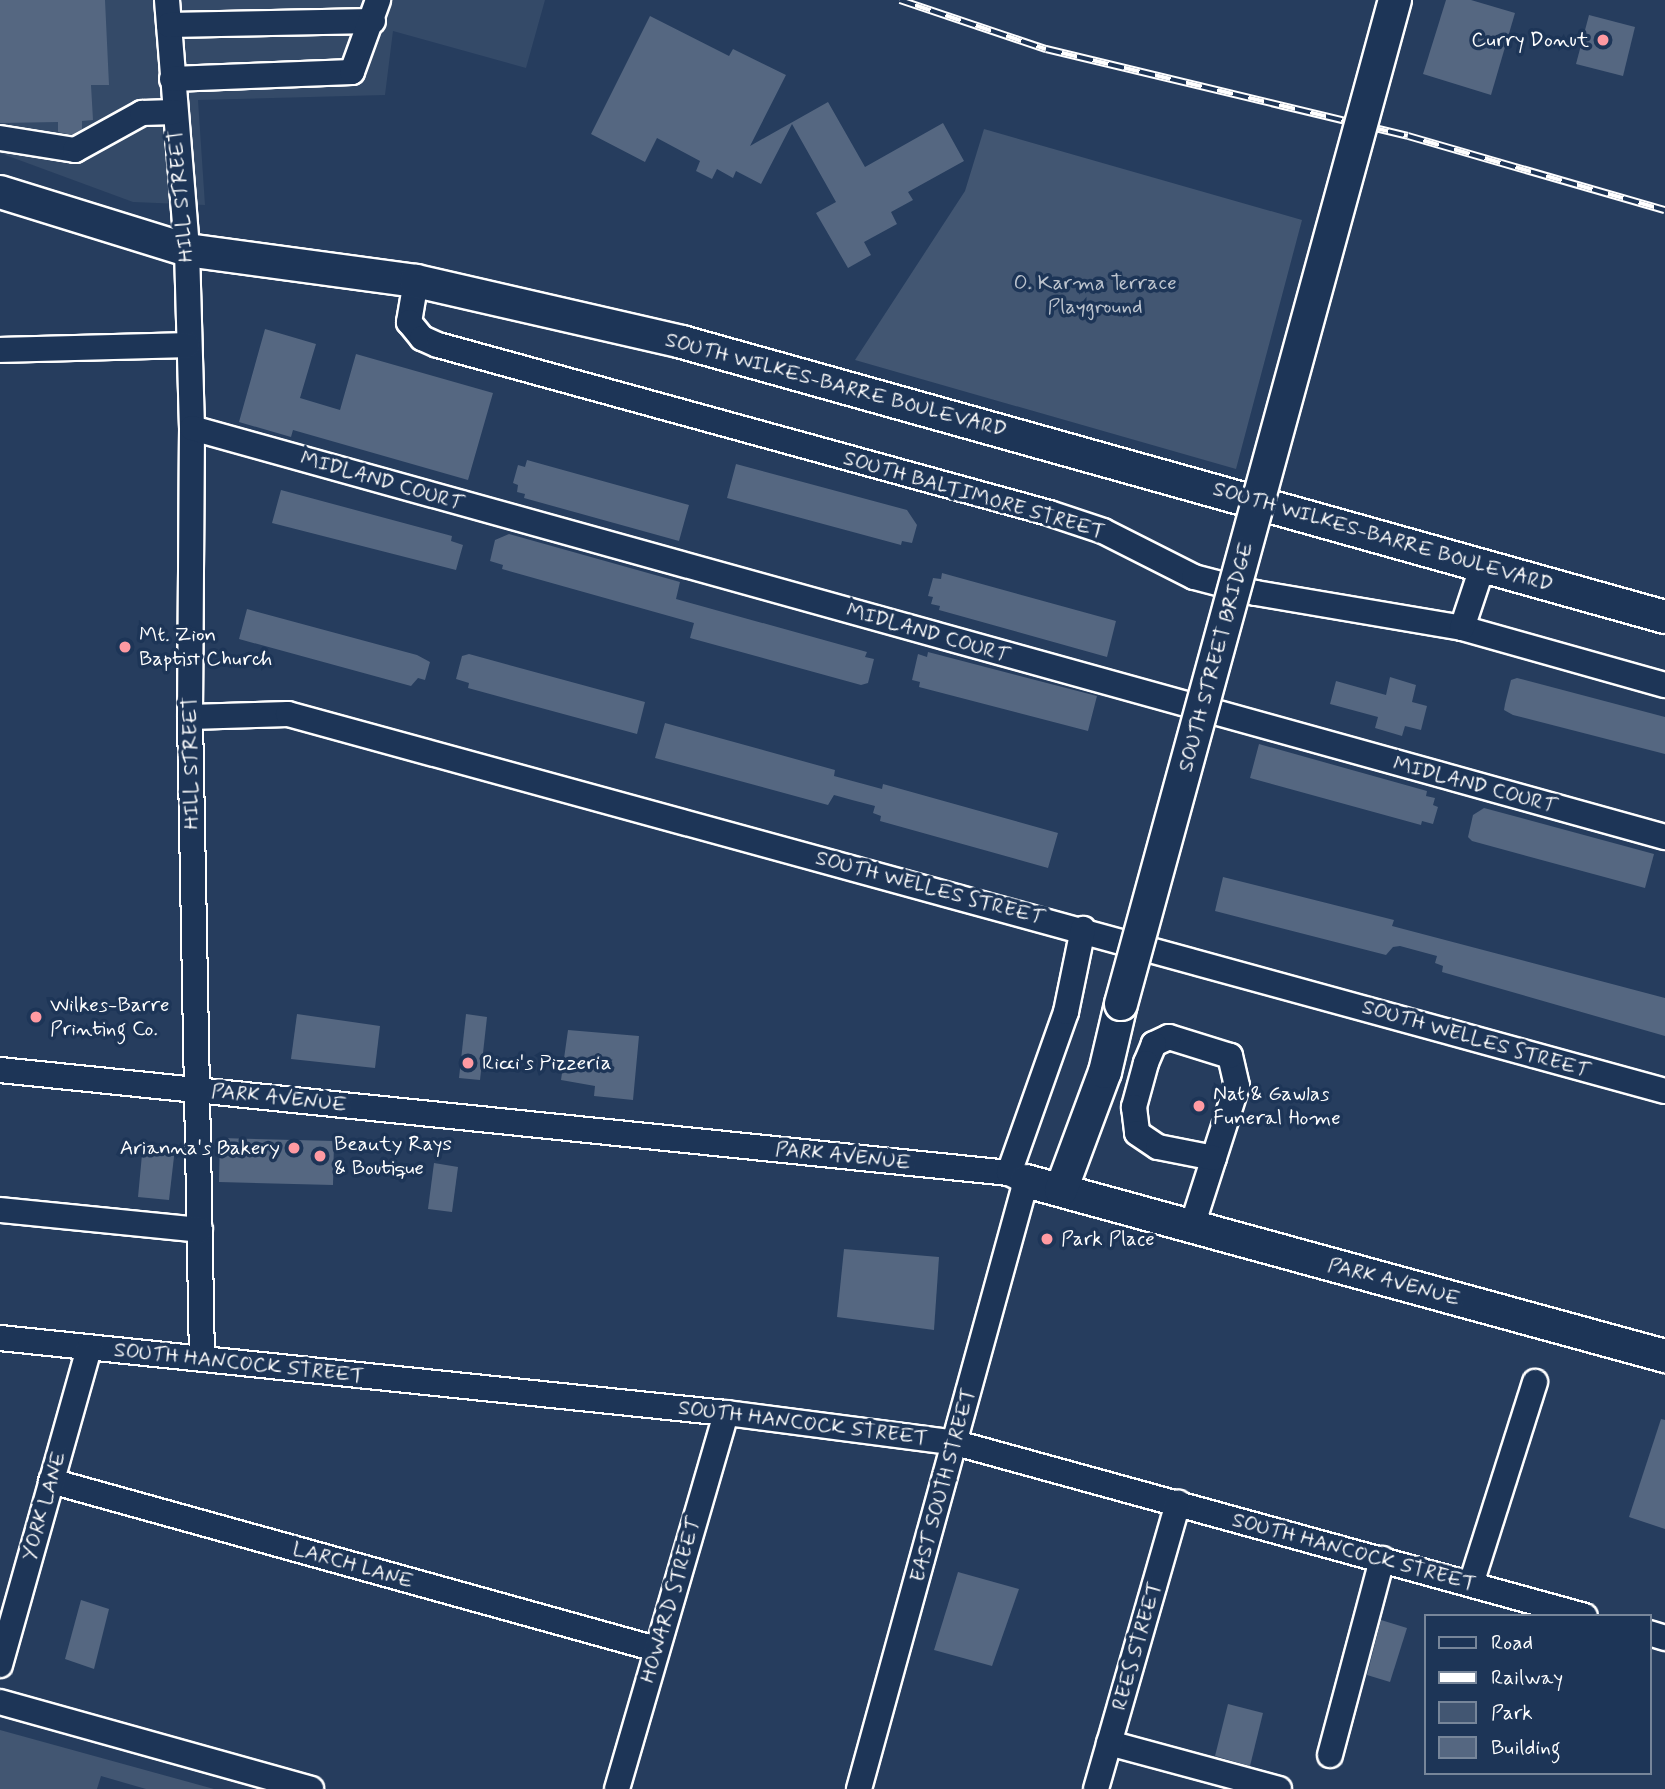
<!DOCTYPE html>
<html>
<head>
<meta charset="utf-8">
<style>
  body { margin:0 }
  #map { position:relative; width:1665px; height:1789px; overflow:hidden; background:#263d5e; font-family:Mynerve,sans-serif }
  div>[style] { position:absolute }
  .built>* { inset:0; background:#344a68 }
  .green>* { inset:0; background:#425672 }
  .building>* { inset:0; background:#556781 }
  .roads { filter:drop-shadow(2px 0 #fff) drop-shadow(-2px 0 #fff) drop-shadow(0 2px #fff) drop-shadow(0 -2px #fff) }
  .minor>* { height:24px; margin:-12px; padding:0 12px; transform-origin:12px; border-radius:12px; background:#1d3557 }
  .major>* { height:32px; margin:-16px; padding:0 16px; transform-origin:16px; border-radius:16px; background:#1d3557 }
  .rail>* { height:8px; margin-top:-4px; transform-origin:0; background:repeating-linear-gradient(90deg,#1d3557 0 16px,#fff 0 32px); box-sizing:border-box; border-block:2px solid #fff }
  .bridges { filter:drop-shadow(2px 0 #fff) drop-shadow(-2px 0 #fff) drop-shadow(0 2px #fff) drop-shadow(0 -2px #fff) }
  .major-bridge>* { height:32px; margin:-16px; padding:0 16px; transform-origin:16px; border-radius:16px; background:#1d3557 }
  .dots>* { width:19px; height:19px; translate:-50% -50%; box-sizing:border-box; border:4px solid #1d3557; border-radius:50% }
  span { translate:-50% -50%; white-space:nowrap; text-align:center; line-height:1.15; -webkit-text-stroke:7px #1d3557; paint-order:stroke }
  .poi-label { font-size:21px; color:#fff }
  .right { translate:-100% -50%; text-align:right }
  .left { translate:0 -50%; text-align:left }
  .street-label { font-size:21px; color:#fff }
  .park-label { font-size:21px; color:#bdc4ce }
  .legend { position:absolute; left:1424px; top:1614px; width:228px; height:161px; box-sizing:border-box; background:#1d3557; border:2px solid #77869a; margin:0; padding:9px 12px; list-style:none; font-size:21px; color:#fff }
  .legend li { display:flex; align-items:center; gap:14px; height:35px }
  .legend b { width:35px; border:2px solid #77869a }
</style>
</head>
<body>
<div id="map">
  <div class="built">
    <i style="clip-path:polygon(0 0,545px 0,526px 68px,393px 31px,385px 95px,198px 100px,205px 205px,133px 202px,0 153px)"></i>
  </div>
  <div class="green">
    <i style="clip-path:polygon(984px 129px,1302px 220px,1236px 469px,855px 360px,965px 191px)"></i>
    <i style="clip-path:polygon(0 1730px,214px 1789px,146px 1789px,101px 1776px,97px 1789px,0 1789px)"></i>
  </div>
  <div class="building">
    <i style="clip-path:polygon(0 0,105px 0,109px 85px,91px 85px,93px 120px,82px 121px,82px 129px,72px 135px,58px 132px,58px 122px,0 123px)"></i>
    <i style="clip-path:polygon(1446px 0,1471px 0,1515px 13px,1491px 95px,1423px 74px)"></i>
    <i style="clip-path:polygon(1589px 15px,1635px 27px,1623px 76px,1576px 64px)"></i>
    <i style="clip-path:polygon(650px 16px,729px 56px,733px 49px,786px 75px,750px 146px,828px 102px,865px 167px,943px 123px,964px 161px,908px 192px,913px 200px,891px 212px,897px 224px,864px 242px,871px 255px,848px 268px,816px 213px,836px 202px,792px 124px,761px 184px,736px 171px,733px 178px,717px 169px,712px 179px,696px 171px,700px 161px,657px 138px,645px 162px,591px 134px)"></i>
    <i style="clip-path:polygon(265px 329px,316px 344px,300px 398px,340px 410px,356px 354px,493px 393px,468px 480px,293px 430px,291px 437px,239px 422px)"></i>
    <i style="clip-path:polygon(527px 460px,689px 505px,679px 541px,524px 498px,525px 494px,517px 492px,518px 485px,513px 483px,518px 465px,525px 467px)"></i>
    <i style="clip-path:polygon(736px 464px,907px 510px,917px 525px,912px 543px,902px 541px,901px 545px,727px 498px)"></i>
    <i style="clip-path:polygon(281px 490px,452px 536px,451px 541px,463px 545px,456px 570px,272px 523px)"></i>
    <i style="clip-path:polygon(509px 534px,680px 582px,676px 599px,867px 652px,865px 657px,874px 659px,868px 683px,861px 685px,690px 638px,694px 623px,502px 569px,503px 565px,490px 561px,495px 540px)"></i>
    <i style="clip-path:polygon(942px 573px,1116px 621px,1107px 657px,939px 610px,940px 606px,931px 604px,933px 597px,928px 596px,933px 578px,941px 579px)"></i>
    <i style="clip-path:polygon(247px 609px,417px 655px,430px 662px,425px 680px,418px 678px,411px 686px,239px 639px)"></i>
    <i style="clip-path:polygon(928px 652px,1097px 696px,1088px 731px,919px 687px,920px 682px,912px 680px,918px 654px,927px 657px)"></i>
    <i style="clip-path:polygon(469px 654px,645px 702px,637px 734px,468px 688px,469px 683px,456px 679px,462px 656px)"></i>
    <i style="clip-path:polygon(1390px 677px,1416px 685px,1412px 702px,1427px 706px,1421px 730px,1405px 726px,1402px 736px,1375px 728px,1378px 717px,1330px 704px,1336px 681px,1386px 695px)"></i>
    <i style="clip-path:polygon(1517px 678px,1665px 717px,1665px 754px,1513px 715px,1504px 710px,1505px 704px,1511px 680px)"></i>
    <i style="clip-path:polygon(665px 723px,835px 770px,834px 776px,882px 789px,883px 784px,1058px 833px,1048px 868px,880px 821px,881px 816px,873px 813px,875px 806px,852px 800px,834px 795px,828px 805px,655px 758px)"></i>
    <i style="clip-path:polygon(1259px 744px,1427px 791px,1426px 796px,1435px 798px,1433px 805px,1438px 807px,1433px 824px,1422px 821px,1421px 825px,1250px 778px)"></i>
    <i style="clip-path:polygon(1484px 808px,1654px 854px,1645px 888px,1472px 841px,1468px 837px,1473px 815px)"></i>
    <i style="clip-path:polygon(1223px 877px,1394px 920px,1392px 926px,1665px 998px,1665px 1036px,1442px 972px,1443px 966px,1435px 963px,1437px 956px,1400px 946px,1393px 947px,1386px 955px,1215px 911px)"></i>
    <i style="clip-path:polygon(297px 1014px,380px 1026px,375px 1068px,291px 1059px)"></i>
    <i style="clip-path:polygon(466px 1014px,487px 1017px,480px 1080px,459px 1078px)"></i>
    <i style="clip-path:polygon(568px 1030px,639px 1036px,633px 1100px,594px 1096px,595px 1086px,561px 1080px)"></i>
    <i style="clip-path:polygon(220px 1138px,334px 1141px,333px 1185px,219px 1182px)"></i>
    <i style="clip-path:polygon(143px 1144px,175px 1148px,169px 1200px,138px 1197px)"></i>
    <i style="clip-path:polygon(434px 1163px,458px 1167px,452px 1212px,428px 1209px)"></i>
    <i style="clip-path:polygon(844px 1249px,939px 1257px,934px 1330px,837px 1317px)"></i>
    <i style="clip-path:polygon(1661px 1419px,1665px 1420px,1665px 1529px,1629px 1517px)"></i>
    <i style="clip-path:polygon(958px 1572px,1019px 1589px,992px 1666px,934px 1650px)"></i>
    <i style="clip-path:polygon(81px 1600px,109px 1609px,94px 1669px,65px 1659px)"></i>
    <i style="clip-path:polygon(1381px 1620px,1407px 1628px,1390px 1682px,1367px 1675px)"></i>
    <i style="clip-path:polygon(1228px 1704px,1263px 1713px,1250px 1766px,1215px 1756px)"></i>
  </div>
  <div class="roads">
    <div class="minor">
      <i style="left:167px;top:0;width:251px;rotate:85.4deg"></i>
      <i style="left:187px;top:250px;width:178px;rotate:88.4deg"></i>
      <i style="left:192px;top:428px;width:289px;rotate:90.4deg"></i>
      <i style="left:190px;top:717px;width:641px;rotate:88.93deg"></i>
      <i style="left:169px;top:25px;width:204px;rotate:-1.1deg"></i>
      <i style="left:172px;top:79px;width:180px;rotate:-2.2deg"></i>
      <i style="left:352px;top:72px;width:77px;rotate:-70.1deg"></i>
      <i style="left:0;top:138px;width:76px;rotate:9.1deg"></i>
      <i style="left:75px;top:150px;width:77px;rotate:-28.9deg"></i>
      <i style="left:142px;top:113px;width:32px;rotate:-2deg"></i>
      <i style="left:416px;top:281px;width:42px;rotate:99.7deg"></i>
      <i style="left:409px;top:322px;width:21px;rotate:51deg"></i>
      <i style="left:422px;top:338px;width:17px;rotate:24deg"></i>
      <i style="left:438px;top:345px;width:634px;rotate:15.37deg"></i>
      <i style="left:1049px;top:513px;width:57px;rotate:18.4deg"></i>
      <i style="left:1103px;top:531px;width:102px;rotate:26.8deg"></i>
      <i style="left:1194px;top:577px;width:64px;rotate:14.5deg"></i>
      <i style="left:1256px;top:593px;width:209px;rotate:9.6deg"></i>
      <i style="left:1462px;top:628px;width:211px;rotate:15.7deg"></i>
      <i style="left:0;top:350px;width:188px;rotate:-1.5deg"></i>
      <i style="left:192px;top:428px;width:1529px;rotate:15.52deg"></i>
      <i style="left:1462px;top:628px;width:66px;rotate:-71.6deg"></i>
      <i style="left:190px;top:717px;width:98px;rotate:-1.8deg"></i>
      <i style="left:288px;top:714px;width:1428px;rotate:15.31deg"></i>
      <i style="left:0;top:1070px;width:1014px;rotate:5.83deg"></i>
      <i style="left:1009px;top:1173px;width:19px;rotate:25deg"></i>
      <i style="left:1026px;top:1181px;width:631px;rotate:105.36deg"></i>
      <i style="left:1009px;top:1173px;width:171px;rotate:-70.5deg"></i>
      <i style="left:1066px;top:1012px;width:85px;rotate:-78.4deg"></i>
      <i style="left:0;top:1210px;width:201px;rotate:5.7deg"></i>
      <i style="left:1192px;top:1226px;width:147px;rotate:-72.2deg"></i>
      <i style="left:1237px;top:1086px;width:31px;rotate:-103deg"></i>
      <i style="left:1230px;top:1056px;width:64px;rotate:-162.7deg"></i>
      <i style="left:1169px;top:1037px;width:17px;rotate:155deg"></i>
      <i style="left:1154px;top:1044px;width:21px;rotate:113deg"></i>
      <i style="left:1146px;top:1063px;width:46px;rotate:105.3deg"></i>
      <i style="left:1134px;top:1107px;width:26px;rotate:83deg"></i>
      <i style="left:1137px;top:1133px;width:25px;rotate:34deg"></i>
      <i style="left:1158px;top:1147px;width:57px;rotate:11.1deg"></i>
      <i style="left:0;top:1338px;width:730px;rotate:5.9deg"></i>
      <i style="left:726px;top:1413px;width:232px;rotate:7.4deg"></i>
      <i style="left:956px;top:1443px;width:652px;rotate:15.38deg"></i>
      <i style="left:51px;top:1481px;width:628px;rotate:15.52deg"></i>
      <i style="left:1471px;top:1584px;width:212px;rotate:-72.4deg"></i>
      <i style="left:1649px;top:1633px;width:17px;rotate:17deg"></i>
      <i style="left:0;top:1665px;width:329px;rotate:-74.3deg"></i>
      <i style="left:0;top:1702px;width:323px;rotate:15.6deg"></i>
      <i style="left:1109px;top:1743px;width:176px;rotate:15.1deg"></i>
      <i style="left:1330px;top:1755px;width:203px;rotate:-75.1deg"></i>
      <i style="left:617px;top:1789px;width:391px;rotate:-73.8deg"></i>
      <i style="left:1096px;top:1789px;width:298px;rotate:-74deg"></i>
    </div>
    <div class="major">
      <i style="left:0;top:192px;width:196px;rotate:17.2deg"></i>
      <i style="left:187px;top:250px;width:231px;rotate:7.7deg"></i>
      <i style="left:416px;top:281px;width:273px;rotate:12.9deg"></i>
      <i style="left:682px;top:342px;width:1021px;rotate:15.63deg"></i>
      <i style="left:1026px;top:1181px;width:663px;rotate:15.32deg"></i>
      <i style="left:1061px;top:1190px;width:126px;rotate:-69.6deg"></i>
      <i style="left:1105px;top:1072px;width:70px;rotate:-76.8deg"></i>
    </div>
  </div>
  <div class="rail">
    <i style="left:900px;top:0;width:154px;rotate:18.6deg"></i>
    <i style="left:1046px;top:49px;width:372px;rotate:13.5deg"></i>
    <i style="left:1408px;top:136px;width:267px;rotate:16.1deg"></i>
  </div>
  <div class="bridges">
    <div class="major-bridge">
      <i style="left:1121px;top:1004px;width:1041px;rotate:-74.74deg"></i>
    </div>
  </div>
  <div class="dots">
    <i style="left:1603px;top:40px;background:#ff9aa2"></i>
    <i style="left:125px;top:647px;background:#ff9aa2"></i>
    <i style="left:36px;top:1017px;background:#ff9aa2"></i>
    <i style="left:468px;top:1063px;background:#ff9aa2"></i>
    <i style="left:1199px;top:1106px;background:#ff9aa2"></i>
    <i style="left:294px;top:1148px;background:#ff9aa2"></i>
    <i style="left:320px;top:1156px;background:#ff9aa2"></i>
    <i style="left:1047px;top:1239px;background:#ff9aa2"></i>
  </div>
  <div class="poi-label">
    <span class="right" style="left:1589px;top:40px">Curry Donut</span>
    <span class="left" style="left:139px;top:647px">Mt. Zion<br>Baptist Church</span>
    <span class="left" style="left:50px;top:1017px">Wilkes-Barre<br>Printing Co.</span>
    <span class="left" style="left:482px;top:1063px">Ricci's Pizzeria</span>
    <span class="left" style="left:1213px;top:1106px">Nat &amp; Gawlas<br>Funeral Home</span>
    <span class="left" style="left:334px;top:1156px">Beauty Rays<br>&amp; Boutique</span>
    <span class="right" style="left:280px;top:1148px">Arianna's Bakery</span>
    <span class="left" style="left:1061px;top:1239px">Park Place</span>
  </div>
  <div class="street-label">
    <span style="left:181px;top:196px;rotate:-95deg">HILL STREET</span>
    <span style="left:836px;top:385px;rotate:15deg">SOUTH WILKES-BARRE BOULEVARD</span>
    <span style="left:382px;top:481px;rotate:16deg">MIDLAND COURT</span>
    <span style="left:974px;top:495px;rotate:16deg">SOUTH BALTIMORE STREET</span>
    <span style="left:1383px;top:537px;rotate:16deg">SOUTH WILKES-BARRE BOULEVARD</span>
    <span style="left:928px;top:633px;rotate:16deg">MIDLAND COURT</span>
    <span style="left:1216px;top:657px;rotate:-75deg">SOUTH STREET BRIDGE</span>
    <span style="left:191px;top:763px;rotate:-91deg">HILL STREET</span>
    <span style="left:1475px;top:785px;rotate:15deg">MIDLAND COURT</span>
    <span style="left:930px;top:888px;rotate:15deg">SOUTH WELLES STREET</span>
    <span style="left:1476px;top:1039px;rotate:16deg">SOUTH WELLES STREET</span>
    <span style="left:279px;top:1098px;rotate:6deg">PARK AVENUE</span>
    <span style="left:843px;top:1156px;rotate:6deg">PARK AVENUE</span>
    <span style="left:1394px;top:1282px;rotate:15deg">PARK AVENUE</span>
    <span style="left:239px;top:1363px;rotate:6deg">SOUTH HANCOCK STREET</span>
    <span style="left:803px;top:1423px;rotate:7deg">SOUTH HANCOCK STREET</span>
    <span style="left:943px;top:1485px;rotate:-75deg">EAST SOUTH STREET</span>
    <span style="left:44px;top:1506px;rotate:-74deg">YORK LANE</span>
    <span style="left:1354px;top:1552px;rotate:15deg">SOUTH HANCOCK STREET</span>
    <span style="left:353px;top:1565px;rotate:16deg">LARCH LANE</span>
    <span style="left:671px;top:1600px;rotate:-74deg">HOWARD STREET</span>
    <span style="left:1137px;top:1646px;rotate:-74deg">REES STREET</span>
  </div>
  <div class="park-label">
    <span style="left:1095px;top:295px">O. Karma Terrace<br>Playground</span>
  </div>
  <ul class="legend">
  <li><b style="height:9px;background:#1d3557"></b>Road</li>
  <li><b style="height:9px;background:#fff"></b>Railway</li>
  <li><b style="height:19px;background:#425672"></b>Park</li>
  <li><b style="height:19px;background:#556781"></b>Building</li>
  </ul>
</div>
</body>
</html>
